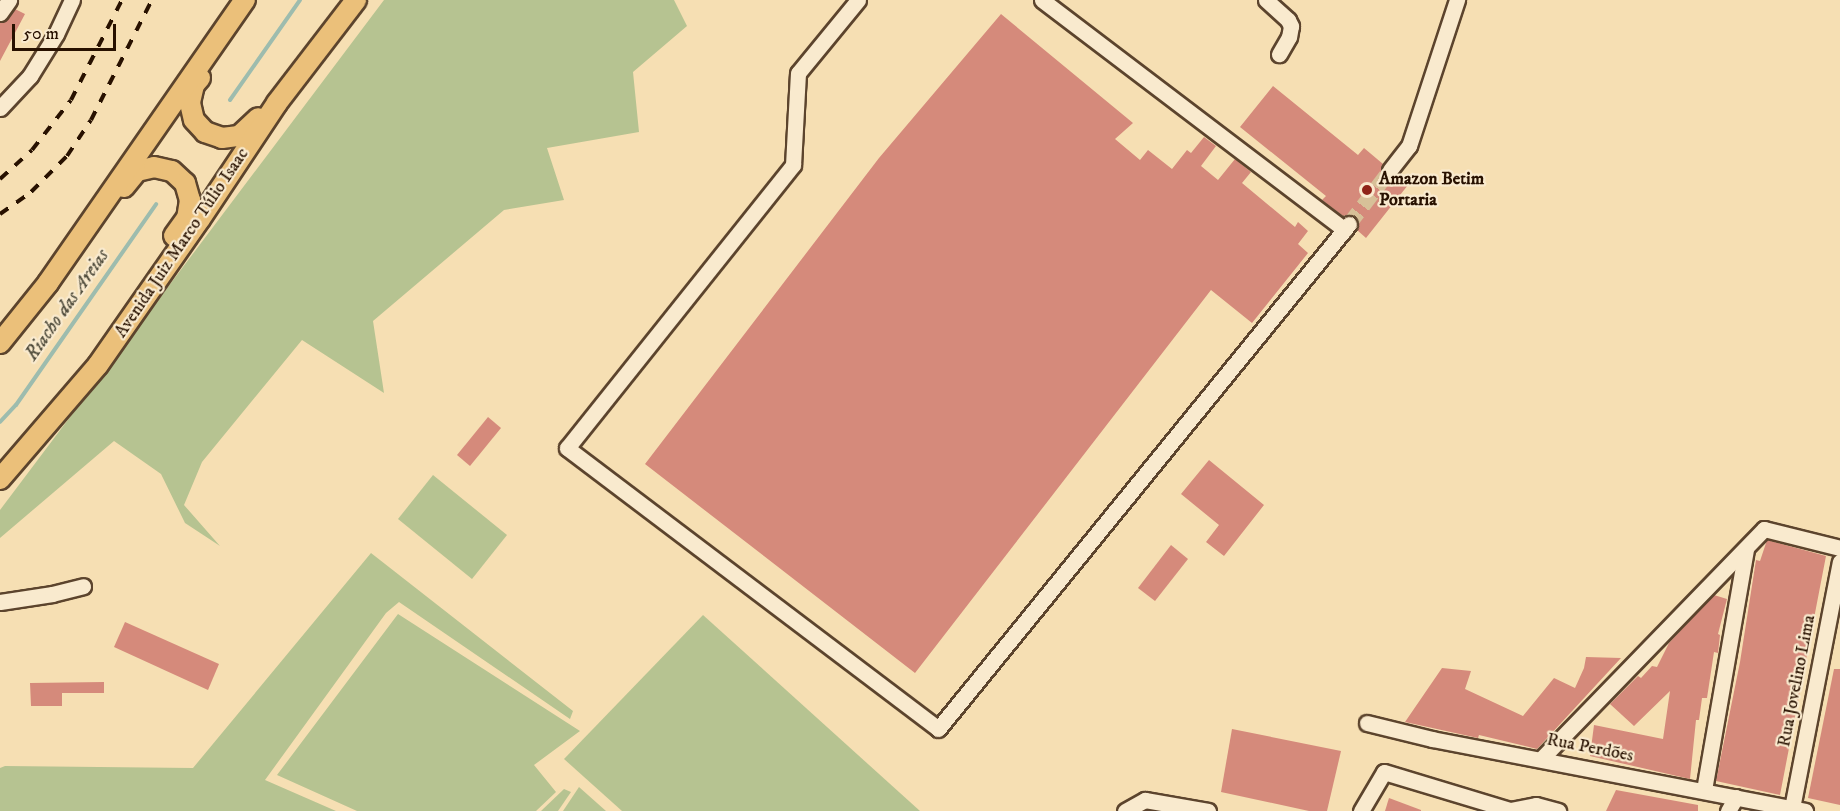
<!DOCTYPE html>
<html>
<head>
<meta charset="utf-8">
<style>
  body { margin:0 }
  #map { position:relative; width:1840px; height:811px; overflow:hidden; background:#f6dfb3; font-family:"IM FELL DW Pica",serif }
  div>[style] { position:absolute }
  .green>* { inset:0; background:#b6c391 }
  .stream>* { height:4px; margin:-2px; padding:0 2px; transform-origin:2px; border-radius:2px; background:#9dbcae }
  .building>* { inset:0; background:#d58a7b }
  .minor-tunnel>* { height:15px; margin-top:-7.5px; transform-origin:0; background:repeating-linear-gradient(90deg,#d7c098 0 15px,transparent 0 23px) }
  .roads { filter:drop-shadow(2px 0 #5c442d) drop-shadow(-2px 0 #5c442d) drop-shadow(0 2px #5c442d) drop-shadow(0 -2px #5c442d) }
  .minor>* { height:15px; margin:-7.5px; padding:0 7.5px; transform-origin:7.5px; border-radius:7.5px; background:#f9eace }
  .major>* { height:20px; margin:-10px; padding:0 10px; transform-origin:10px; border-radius:10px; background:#ebc07a }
  .rail>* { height:4px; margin-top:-2px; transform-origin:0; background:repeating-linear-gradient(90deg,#281100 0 10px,transparent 0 20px) }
  .dots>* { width:16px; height:16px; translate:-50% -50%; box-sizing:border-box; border:3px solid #f9eace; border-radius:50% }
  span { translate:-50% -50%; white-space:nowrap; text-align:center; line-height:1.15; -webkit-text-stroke:4.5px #f9eace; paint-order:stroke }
  .poi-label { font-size:18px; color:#281100; font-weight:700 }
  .left { translate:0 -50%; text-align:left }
  .street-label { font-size:18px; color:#281100 }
  .water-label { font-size:20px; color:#514d3d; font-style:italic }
  .scale { position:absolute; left:12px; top:24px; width:104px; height:27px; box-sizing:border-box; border:3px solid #281100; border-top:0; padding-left:8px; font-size:18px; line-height:21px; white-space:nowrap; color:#281100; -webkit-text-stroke:4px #f9eace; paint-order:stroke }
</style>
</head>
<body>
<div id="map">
  <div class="green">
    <i style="clip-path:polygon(384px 0,674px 0,687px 26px,633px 72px,639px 132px,547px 148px,564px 200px,504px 210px,373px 321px,384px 393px,302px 340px,202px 462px,184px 505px,220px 546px,185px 523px,161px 474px,114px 441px,0 538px,0 510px)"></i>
    <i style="clip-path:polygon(433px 475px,507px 535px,472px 579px,398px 519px)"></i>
    <i style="clip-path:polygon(371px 553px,573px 711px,570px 719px,399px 602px,386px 613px,265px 780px,336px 811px,0 811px,0 768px,5px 766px,193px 768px)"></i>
    <i style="clip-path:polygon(398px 614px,580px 731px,534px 765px,556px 792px,536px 811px,357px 811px,277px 775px)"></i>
    <i style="clip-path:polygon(703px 615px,920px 811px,622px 811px,564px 759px)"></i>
    <i style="clip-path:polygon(579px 787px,606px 811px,563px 811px)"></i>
    <i style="clip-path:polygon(564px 789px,571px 792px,558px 811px,541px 811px)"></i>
  </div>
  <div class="stream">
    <i style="left:230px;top:100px;width:122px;rotate:-55deg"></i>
    <i style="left:0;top:422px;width:23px;rotate:-47deg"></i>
    <i style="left:16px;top:405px;width:245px;rotate:-55.1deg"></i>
  </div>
  <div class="building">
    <i style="clip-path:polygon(15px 9px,25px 14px,0 61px,0 23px,8px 19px)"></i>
    <i style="clip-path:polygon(1001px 14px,1133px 123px,1115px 139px,1140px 160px,1148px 150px,1172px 169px,1187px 150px,1191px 153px,1204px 137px,1216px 146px,1201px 166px,1218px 180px,1235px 159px,1251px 172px,1242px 183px,1295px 227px,1298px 222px,1308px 231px,1298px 244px,1308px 253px,1252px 323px,1211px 290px,915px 673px,645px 464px,879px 158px)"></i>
    <i style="clip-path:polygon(1273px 86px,1358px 155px,1364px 148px,1383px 164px,1381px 173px,1384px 178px,1393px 179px,1398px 176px,1408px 185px,1366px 238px,1357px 230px,1359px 225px,1356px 217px,1350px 214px,1343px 216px,1322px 200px,1326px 196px,1240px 127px)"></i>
    <i style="clip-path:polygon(488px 417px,501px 428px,470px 466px,457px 455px)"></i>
    <i style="clip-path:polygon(1209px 460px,1264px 505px,1224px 556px,1206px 542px,1219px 525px,1181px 494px)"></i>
    <i style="clip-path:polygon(1767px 540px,1826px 556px,1780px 795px,1716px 781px,1740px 662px,1756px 560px,1760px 561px)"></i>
    <i style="clip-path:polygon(1171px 545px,1188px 559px,1155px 601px,1138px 588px)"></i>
    <i style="clip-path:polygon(1714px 595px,1727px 599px,1718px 634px,1720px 635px,1718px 653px,1714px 652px,1707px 698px,1702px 698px,1699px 720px,1696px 720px,1690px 779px,1590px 756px,1594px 725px,1663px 739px,1670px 691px,1634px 726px,1610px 704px,1638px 676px,1641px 678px,1652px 666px,1657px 667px,1669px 643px)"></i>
    <i style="clip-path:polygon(125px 622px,219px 664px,208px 690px,114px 647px)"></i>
    <i style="clip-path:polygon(1586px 657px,1621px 658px,1537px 749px,1479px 735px,1478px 738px,1405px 722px,1442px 668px,1471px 671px,1465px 689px,1523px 716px,1554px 678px,1575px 688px,1584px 668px)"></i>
    <i style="clip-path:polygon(1834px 669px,1840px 669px,1840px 805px,1808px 798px)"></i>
    <i style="clip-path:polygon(104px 682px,104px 693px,62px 693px,62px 706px,31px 706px,30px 683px)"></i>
    <i style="clip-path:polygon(1232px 729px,1341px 751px,1327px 811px,1309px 811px,1221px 792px)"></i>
    <i style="clip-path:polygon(1616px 790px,1698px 805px,1698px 811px,1606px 811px)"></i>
    <i style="clip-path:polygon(1389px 798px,1421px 810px,1421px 811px,1385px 811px)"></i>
  </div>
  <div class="minor-tunnel">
    <i style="left:1349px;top:224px;width:68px;rotate:-52.8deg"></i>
  </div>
  <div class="roads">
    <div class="minor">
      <i style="left:858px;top:0;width:94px;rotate:129.4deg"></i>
      <i style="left:798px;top:73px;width:92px;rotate:93.1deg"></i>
      <i style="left:793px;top:165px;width:362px;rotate:128.6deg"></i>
      <i style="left:567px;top:448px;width:465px;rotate:37.1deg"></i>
      <i style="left:938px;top:729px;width:651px;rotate:-50.86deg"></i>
      <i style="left:1042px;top:0;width:380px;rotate:37.2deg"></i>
      <i style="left:1266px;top:0;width:30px;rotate:42deg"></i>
      <i style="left:1288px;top:20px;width:7px;rotate:63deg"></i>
      <i style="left:1291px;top:26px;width:11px;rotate:100deg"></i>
      <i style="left:1289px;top:37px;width:20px;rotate:120deg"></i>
      <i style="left:0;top:13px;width:16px;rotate:-55deg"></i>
      <i style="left:0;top:108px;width:44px;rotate:-46.8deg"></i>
      <i style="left:30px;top:76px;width:49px;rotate:-58.2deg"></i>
      <i style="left:56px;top:34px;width:38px;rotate:-65deg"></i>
      <i style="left:1390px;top:170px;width:31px;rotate:-52deg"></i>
      <i style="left:1409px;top:146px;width:154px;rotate:-71.8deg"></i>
      <i style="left:0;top:602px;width:53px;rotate:-8.7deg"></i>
      <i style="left:52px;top:594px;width:32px;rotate:-14deg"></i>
      <i style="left:1367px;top:723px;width:67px;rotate:13.8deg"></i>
      <i style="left:1432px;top:739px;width:380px;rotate:10.9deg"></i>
      <i style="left:1542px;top:758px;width:319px;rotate:-45.9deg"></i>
      <i style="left:1764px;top:529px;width:78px;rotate:14deg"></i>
      <i style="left:1704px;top:790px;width:245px;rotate:-80.1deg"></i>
      <i style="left:1792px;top:808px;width:251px;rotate:-79deg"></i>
      <i style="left:1125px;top:811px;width:23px;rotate:-29deg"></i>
      <i style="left:1145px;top:800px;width:64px;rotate:9.9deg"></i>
      <i style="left:1361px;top:811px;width:45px;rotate:-59.5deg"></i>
      <i style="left:1384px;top:772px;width:132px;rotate:16.8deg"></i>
      <i style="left:1510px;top:810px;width:26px;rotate:-11deg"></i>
      <i style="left:1536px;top:805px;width:23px;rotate:15deg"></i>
      <i style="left:1728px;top:811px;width:16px;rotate:-60deg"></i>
    </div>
    <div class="major">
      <i style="left:200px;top:78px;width:9px;rotate:131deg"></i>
      <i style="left:194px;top:85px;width:18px;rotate:103deg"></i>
      <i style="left:190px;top:103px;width:17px;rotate:77deg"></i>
      <i style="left:194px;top:120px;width:16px;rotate:47deg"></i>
      <i style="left:205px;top:132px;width:18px;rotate:19deg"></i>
      <i style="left:222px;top:138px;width:17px;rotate:-7deg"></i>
      <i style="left:239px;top:136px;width:26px;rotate:-43deg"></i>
      <i style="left:124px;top:187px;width:21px;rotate:-51deg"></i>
      <i style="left:137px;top:171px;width:17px;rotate:-13deg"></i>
      <i style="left:154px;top:167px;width:18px;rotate:13deg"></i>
      <i style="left:172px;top:171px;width:18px;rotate:43deg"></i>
      <i style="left:185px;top:183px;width:18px;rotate:74deg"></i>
      <i style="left:190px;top:200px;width:18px;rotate:99deg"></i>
      <i style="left:187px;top:218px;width:22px;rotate:126deg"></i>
      <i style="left:0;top:343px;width:77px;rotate:-51.3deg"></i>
      <i style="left:48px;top:283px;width:345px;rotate:-55.2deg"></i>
      <i style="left:0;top:479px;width:150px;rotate:-49.3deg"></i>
      <i style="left:98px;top:365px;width:178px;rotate:-55.1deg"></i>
      <i style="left:200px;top:219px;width:139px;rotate:-56.4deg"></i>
      <i style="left:277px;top:103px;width:130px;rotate:-52.5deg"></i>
    </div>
  </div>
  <div class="rail">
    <i style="left:0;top:179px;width:43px;rotate:-42.2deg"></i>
    <i style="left:32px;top:150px;width:63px;rotate:-52deg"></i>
    <i style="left:71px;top:100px;width:112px;rotate:-63deg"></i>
    <i style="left:0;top:214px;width:38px;rotate:-35deg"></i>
    <i style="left:31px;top:192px;width:51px;rotate:-45deg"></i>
    <i style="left:67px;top:156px;width:43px;rotate:-56.3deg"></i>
    <i style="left:91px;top:120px;width:135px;rotate:-63.1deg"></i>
  </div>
  <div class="dots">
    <i style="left:1367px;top:190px;background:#8f2418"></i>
  </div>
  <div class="poi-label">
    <span class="left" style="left:1379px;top:190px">Amazon Betim<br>Portaria</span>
  </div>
  <div class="street-label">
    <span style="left:182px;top:243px;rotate:-56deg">Avenida Juiz Marco Túlio Isaac</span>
    <span style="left:1797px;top:681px;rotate:-79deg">Rua Jovelino Lima</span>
    <span style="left:1590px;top:748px;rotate:11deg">Rua Perdões</span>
  </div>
  <div class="water-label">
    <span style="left:67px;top:305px;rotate:-55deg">Riacho das Areias</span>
  </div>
  <div class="scale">50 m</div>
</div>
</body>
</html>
